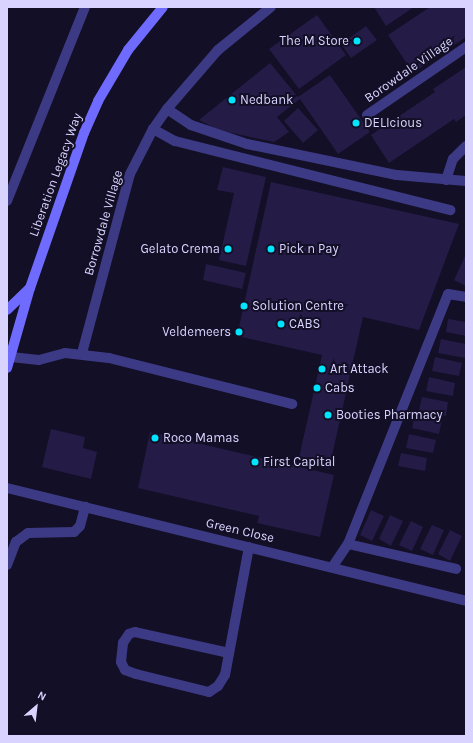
<!DOCTYPE html>
<html>
<head>
<meta charset="utf-8">
<style>
  body { margin:0 }
  #map { position:relative; width:473px; height:743px; overflow:hidden; background:#130f26; font-family:Karla,sans-serif }
  div>[style] { position:absolute }
  .building>* { inset:0; background:#241b47 }
  .lane>* { height:10px; margin:-5px; padding:0 5px; transform-origin:5px; border-radius:5px; background:#3d3a85 }
  .street>* { height:10px; margin:-5px; padding:0 5px; transform-origin:5px; border-radius:5px; background:#3d3a85 }
  .secondary>* { height:10px; margin:-5px; padding:0 5px; transform-origin:5px; border-radius:5px; background:#6f6bff }
  .dots>* { width:11px; height:11px; translate:-50% -50%; box-sizing:border-box; border:2px solid #130f26; border-radius:50% }
  span { translate:-50% -50%; white-space:nowrap; text-align:center; line-height:1.15; -webkit-text-stroke:4px #130f26; paint-order:stroke }
  .poi-label { font-size:13px; color:#d9d4ff }
  .right { translate:-100% -50%; text-align:right }
  .left { translate:0 -50%; text-align:left }
  .street-label { font-size:13px; color:#d9d4ff }
  .frame { position:absolute; inset:0; border:8px solid #d9d4ff; pointer-events:none }
  .north { position:absolute; left:16px; top:687px; width:40px; height:40px; -webkit-text-stroke:3px #130f26; paint-order:stroke; rotate:28deg; font-size:11px; font-weight:700; line-height:16px; text-align:center; color:#d9d4ff }
  .north::after { content:''; display:block; margin:auto; width:14px; height:18px; background:#d9d4ff; clip-path:polygon(50% 0,100% 100%,50% 72%,0 100%) }
</style>
</head>
<body>
<div id="map">
  <div class="building">
    <i style="clip-path:polygon(374px 7px,414px 7px,386px 26px)"></i>
    <i style="clip-path:polygon(430px 7px,466px 7px,466px 37px,413px 73px,388px 35px)"></i>
    <i style="clip-path:polygon(317px 15px,346px 55px,299px 89px,269px 49px)"></i>
    <i style="clip-path:polygon(366px 26px,377px 40px,351px 58px,341px 44px)"></i>
    <i style="clip-path:polygon(270px 63px,298px 97px,330px 75px,370px 132px,338px 154px,300px 99px,277px 117px,289px 132px,274px 142px,218px 130px,199px 120px)"></i>
    <i style="clip-path:polygon(466px 67px,466px 115px,456px 122px,454px 119px,389px 163px,371px 135px,435px 92px,433px 89px)"></i>
    <i style="clip-path:polygon(298px 108px,318px 130px,303px 143px,284px 121px)"></i>
    <i style="clip-path:polygon(223px 167px,266px 177px,246px 266px,219px 260px,234px 193px,217px 190px)"></i>
    <i style="clip-path:polygon(271px 182px,459px 224px,419px 330px,363px 317px,329px 469px,298px 462px,322px 355px,237px 336px)"></i>
    <i style="clip-path:polygon(466px 254px,466px 286px,454px 280px)"></i>
    <i style="clip-path:polygon(206px 264px,246px 273px,242px 289px,203px 280px)"></i>
    <i style="clip-path:polygon(448px 319px,466px 322px,466px 336px,446px 332px)"></i>
    <i style="clip-path:polygon(441px 339px,466px 344px,465px 358px,438px 353px)"></i>
    <i style="clip-path:polygon(435px 357px,462px 363px,459px 376px,432px 371px)"></i>
    <i style="clip-path:polygon(429px 377px,455px 383px,453px 396px,426px 391px)"></i>
    <i style="clip-path:polygon(422px 397px,448px 402px,446px 416px,419px 410px)"></i>
    <i style="clip-path:polygon(415px 415px,442px 420px,439px 434px,412px 428px)"></i>
    <i style="clip-path:polygon(51px 429px,85px 437px,83px 448px,97px 452px,91px 479px,42px 467px)"></i>
    <i style="clip-path:polygon(150px 432px,334px 475px,320px 537px,257px 523px,259px 516px,138px 488px)"></i>
    <i style="clip-path:polygon(409px 434px,436px 440px,433px 453px,406px 448px)"></i>
    <i style="clip-path:polygon(401px 453px,427px 458px,425px 471px,398px 466px)"></i>
    <i style="clip-path:polygon(371px 510px,384px 516px,372px 541px,360px 535px)"></i>
    <i style="clip-path:polygon(390px 515px,403px 521px,391px 546px,379px 539px)"></i>
    <i style="clip-path:polygon(411px 521px,423px 527px,412px 551px,399px 545px)"></i>
    <i style="clip-path:polygon(432px 525px,444px 530px,433px 555px,420px 549px)"></i>
    <i style="clip-path:polygon(450px 530px,462px 536px,450px 561px,438px 554px)"></i>
  </div>
  <div class="lane">
    <i style="left:167px;top:109px;width:29px;rotate:34deg"></i>
    <i style="left:191px;top:125px;width:59px;rotate:18.7deg"></i>
    <i style="left:247px;top:144px;width:153px;rotate:11.7deg"></i>
    <i style="left:397px;top:175px;width:69px;rotate:5deg"></i>
    <i style="left:153px;top:129px;width:25px;rotate:29deg"></i>
    <i style="left:175px;top:141px;width:284px;rotate:14.1deg"></i>
    <i style="left:446px;top:180px;width:22px;rotate:-72deg"></i>
    <i style="left:453px;top:159px;width:18px;rotate:-45deg"></i>
    <i style="left:82px;top:353px;width:185px;rotate:-75deg"></i>
    <i style="left:130px;top:174px;width:51px;rotate:-62.9deg"></i>
    <i style="left:153px;top:129px;width:24px;rotate:-55deg"></i>
    <i style="left:167px;top:109px;width:78px;rotate:-49.2deg"></i>
    <i style="left:218px;top:50px;width:68px;rotate:-39.1deg"></i>
    <i style="left:11px;top:357px;width:28px;rotate:6deg"></i>
    <i style="left:39px;top:360px;width:27px;rotate:-15deg"></i>
    <i style="left:65px;top:353px;width:44px;rotate:6.5deg"></i>
    <i style="left:109px;top:358px;width:189px;rotate:14.1deg"></i>
    <i style="left:348px;top:544px;width:111px;rotate:13deg"></i>
    <i style="left:7px;top:565px;width:25px;rotate:-69deg"></i>
    <i style="left:16px;top:542px;width:15px;rotate:-37deg"></i>
    <i style="left:28px;top:533px;width:46px;rotate:-1.2deg"></i>
    <i style="left:74px;top:532px;width:8px;rotate:-45deg"></i>
    <i style="left:80px;top:526px;width:20px;rotate:-75deg"></i>
    <i style="left:333px;top:566px;width:27px;rotate:-56deg"></i>
    <i style="left:348px;top:544px;width:269px;rotate:-68.2deg"></i>
    <i style="left:448px;top:294px;width:18px;rotate:9deg"></i>
    <i style="left:229px;top:653px;width:96px;rotate:-167.4deg"></i>
    <i style="left:135px;top:632px;width:6px;rotate:162deg"></i>
    <i style="left:129px;top:634px;width:11px;rotate:124deg"></i>
    <i style="left:123px;top:643px;width:19px;rotate:96deg"></i>
    <i style="left:121px;top:662px;width:9px;rotate:63deg"></i>
    <i style="left:125px;top:670px;width:12px;rotate:20deg"></i>
    <i style="left:136px;top:674px;width:75px;rotate:13.9deg"></i>
    <i style="left:209px;top:692px;width:11px;rotate:-34deg"></i>
    <i style="left:218px;top:686px;width:13px;rotate:-58deg"></i>
    <i style="left:225px;top:675px;width:130px;rotate:-79.4deg"></i>
  </div>
  <div class="street">
    <i style="left:367px;top:115px;width:120px;rotate:-34.5deg"></i>
    <i style="left:7px;top:201px;width:209px;rotate:-68.1deg"></i>
    <i style="left:7px;top:488px;width:473px;rotate:13.8deg"></i>
  </div>
  <div class="secondary">
    <i style="left:7px;top:310px;width:32px;rotate:-44deg"></i>
    <i style="left:7px;top:368px;width:83px;rotate:-74deg"></i>
    <i style="left:30px;top:288px;width:164px;rotate:-70.8deg"></i>
    <i style="left:84px;top:133px;width:35px;rotate:-66deg"></i>
    <i style="left:98px;top:101px;width:59px;rotate:-59.5deg"></i>
    <i style="left:128px;top:50px;width:55px;rotate:-50.9deg"></i>
  </div>
  <div class="dots">
    <i style="left:357px;top:41px;background:#00e5ff"></i>
    <i style="left:232px;top:100px;background:#00e5ff"></i>
    <i style="left:356px;top:123px;background:#00e5ff"></i>
    <i style="left:228px;top:249px;background:#00e5ff"></i>
    <i style="left:271px;top:249px;background:#00e5ff"></i>
    <i style="left:244px;top:306px;background:#00e5ff"></i>
    <i style="left:281px;top:324px;background:#00e5ff"></i>
    <i style="left:239px;top:332px;background:#00e5ff"></i>
    <i style="left:322px;top:369px;background:#00e5ff"></i>
    <i style="left:317px;top:388px;background:#00e5ff"></i>
    <i style="left:328px;top:415px;background:#00e5ff"></i>
    <i style="left:155px;top:438px;background:#00e5ff"></i>
    <i style="left:255px;top:462px;background:#00e5ff"></i>
  </div>
  <div class="poi-label">
    <span class="right" style="left:349px;top:41px">The M Store</span>
    <span class="left" style="left:240px;top:100px">Nedbank</span>
    <span class="left" style="left:364px;top:123px">DELIcious</span>
    <span class="right" style="left:220px;top:249px">Gelato Crema</span>
    <span class="left" style="left:279px;top:249px">Pick n Pay</span>
    <span class="left" style="left:252px;top:306px">Solution Centre</span>
    <span class="left" style="left:289px;top:324px">CABS</span>
    <span class="right" style="left:231px;top:332px">Veldemeers</span>
    <span class="left" style="left:330px;top:369px">Art Attack</span>
    <span class="left" style="left:325px;top:388px">Cabs</span>
    <span class="left" style="left:336px;top:415px">Booties Pharmacy</span>
    <span class="left" style="left:163px;top:438px">Roco Mamas</span>
    <span class="left" style="left:263px;top:462px">First Capital</span>
  </div>
  <div class="street-label">
    <span style="left:409px;top:70px;rotate:-35deg">Borowdale Village</span>
    <span style="left:56px;top:175px;rotate:-70deg">Liberation Legacy Way</span>
    <span style="left:104px;top:223px;rotate:-74deg">Borrowdale Village</span>
    <span style="left:240px;top:531px;rotate:13deg">Green Close</span>
  </div>
  <div class="frame"></div>
  <div class="north">N</div>
</div>
</body>
</html>
